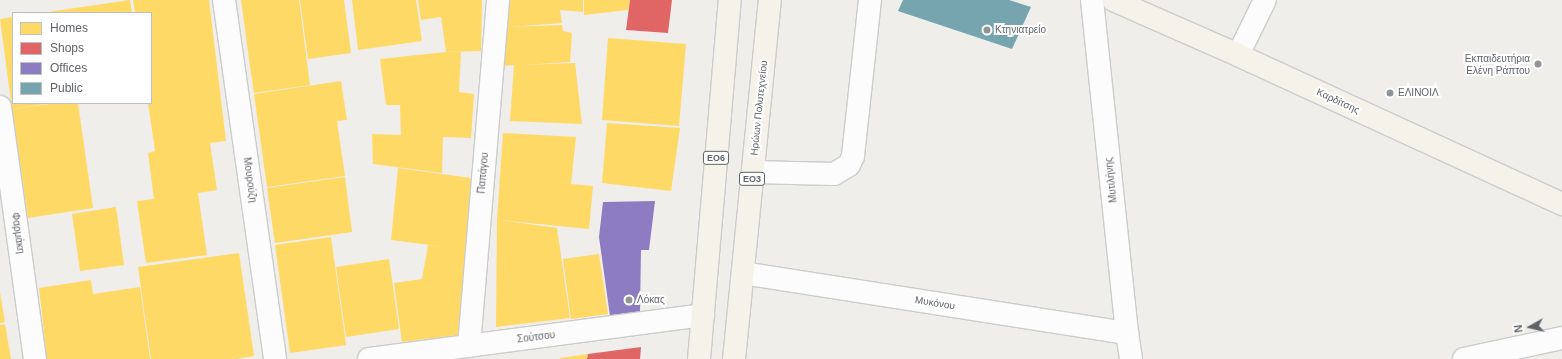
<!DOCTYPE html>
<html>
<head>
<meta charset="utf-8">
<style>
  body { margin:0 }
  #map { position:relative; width:1562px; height:359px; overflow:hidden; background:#efeeea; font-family:Arial,sans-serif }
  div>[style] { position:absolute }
  .homes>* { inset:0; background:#ffd966 }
  .shops>* { inset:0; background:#e06666 }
  .offices>* { inset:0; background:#8e7cc3 }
  .public>* { inset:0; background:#76a5af }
  .roads { filter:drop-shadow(1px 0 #cbcccc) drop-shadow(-1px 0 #cbcccc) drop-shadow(0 1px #cbcccc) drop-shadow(0 -1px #cbcccc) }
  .minor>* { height:22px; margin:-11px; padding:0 11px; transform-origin:11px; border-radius:11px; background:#fdfcfc }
  .major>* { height:22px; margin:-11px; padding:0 11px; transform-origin:11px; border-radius:11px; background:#f4f2e9 }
  .dots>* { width:11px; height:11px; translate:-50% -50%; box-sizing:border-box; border:2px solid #fff; border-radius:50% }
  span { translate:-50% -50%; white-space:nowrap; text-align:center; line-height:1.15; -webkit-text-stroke:4px #fff; paint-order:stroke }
  .shield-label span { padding:1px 3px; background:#fff; border:1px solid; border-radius:3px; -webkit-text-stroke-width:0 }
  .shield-label { font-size:9px; color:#5f6368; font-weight:700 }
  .poi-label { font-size:10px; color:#5f6368 }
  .left { translate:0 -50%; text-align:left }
  .right { translate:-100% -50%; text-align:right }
  .street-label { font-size:10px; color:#5f6368 }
  .legend { position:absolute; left:12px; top:12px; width:140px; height:92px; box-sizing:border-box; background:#fff; border:1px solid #bfc1c3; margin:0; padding:5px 7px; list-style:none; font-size:12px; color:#5f6368 }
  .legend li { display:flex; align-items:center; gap:8px; height:20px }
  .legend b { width:20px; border:1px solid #bfc1c3 }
  .north { position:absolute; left:1510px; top:307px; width:40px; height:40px; -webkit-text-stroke:3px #fff; paint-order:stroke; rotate:262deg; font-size:11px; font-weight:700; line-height:16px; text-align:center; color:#5f6368 }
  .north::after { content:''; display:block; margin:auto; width:14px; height:18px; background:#5f6368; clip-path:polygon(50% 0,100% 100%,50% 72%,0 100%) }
</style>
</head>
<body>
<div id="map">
  <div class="homes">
    <i style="clip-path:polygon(130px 0,132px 13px,48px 13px,48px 12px)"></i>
    <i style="clip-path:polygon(133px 0,209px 0,226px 141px,210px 143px,217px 190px,198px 193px,207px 255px,146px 263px,137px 201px,154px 199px,148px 153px,155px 151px,148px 103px,151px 103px,151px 13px,135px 13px)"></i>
    <i style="clip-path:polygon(241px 0,299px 0,310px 85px,254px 93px,249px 59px,278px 55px,249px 59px)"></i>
    <i style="clip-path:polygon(300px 0,344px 0,351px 53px,308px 59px)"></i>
    <i style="clip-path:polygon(352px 0,416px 0,422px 41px,358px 50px)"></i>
    <i style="clip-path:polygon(418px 0,482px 0,481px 51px,446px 52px,441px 17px,421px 20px)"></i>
    <i style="clip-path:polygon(507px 0,583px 0,583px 12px,560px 10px,562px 23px,509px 27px,562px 25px,563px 31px,572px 33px,570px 62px,522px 65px,575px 63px,582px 124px,510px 121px,514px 65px,503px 66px)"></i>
    <i style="clip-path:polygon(584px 0,630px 0,628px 10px,584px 15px)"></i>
    <i style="clip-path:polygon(13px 17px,13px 103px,46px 104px,12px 109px,0 19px)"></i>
    <i style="clip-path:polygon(608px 38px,686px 44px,679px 126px,602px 120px)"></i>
    <i style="clip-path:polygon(446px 52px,461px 52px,459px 92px,474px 94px,471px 138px,443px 137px,442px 173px,373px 164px,372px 134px,401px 135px,400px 105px,386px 105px,380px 59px)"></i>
    <i style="clip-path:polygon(341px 81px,347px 120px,337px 121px,345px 176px,267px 187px,254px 94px)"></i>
    <i style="clip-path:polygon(58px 103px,78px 103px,93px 208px,28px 218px,12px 109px)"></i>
    <i style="clip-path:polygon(607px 123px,680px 128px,671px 191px,602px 183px)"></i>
    <i style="clip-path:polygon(503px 133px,576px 137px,571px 184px,593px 186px,589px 229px,499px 220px,557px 228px,570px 318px,496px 327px,497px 220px)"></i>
    <i style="clip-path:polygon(398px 168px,471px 178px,458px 335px,402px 342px,394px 283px,422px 279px,428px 245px,446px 247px,391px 240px)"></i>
    <i style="clip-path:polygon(345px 177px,352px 232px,275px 243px,267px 188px)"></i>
    <i style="clip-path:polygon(116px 207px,124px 265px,80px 271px,72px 214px)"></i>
    <i style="clip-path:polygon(331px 237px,346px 345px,290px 353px,275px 245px)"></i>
    <i style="clip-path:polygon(239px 253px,254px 356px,236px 359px,151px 359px,138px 267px)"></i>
    <i style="clip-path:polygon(599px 254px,608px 314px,571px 319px,563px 259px)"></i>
    <i style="clip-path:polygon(389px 259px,399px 329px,346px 337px,336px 267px)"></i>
    <i style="clip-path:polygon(91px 280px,93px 294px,140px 287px,150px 359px,47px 359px,39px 288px)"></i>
    <i style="clip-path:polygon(0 292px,5px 322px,0 323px)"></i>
    <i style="clip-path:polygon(5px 324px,11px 359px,0 359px,0 325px)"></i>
    <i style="clip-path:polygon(588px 354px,587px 359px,560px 359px,560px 358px)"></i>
  </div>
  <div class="shops">
    <i style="clip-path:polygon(630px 0,672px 0,668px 33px,626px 30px)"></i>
    <i style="clip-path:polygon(641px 347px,640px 359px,587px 359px,588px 354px)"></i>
  </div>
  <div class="offices">
    <i style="clip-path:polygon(655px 201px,649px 250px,641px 250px,640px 312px,610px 316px,599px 237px,603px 202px)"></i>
  </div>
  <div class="public">
    <i style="clip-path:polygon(903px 0,1009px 0,1031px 7px,1012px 49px,898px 11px)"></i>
  </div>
  <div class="roads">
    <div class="minor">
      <i style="left:224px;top:0;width:363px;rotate:81.9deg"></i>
      <i style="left:1092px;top:0;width:335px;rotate:84deg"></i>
      <i style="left:1127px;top:333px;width:26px;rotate:81deg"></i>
      <i style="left:1238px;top:55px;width:61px;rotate:-63.9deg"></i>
      <i style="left:0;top:107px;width:254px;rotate:82.1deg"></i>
      <i style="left:753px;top:172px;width:81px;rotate:1.4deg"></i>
      <i style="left:834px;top:174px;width:17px;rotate:-31deg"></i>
      <i style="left:849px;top:165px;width:10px;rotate:-66deg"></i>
      <i style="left:853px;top:156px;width:157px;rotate:-83.8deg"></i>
      <i style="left:743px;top:273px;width:389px;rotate:8.9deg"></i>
      <i style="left:469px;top:346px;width:347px;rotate:-85.2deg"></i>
      <i style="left:369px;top:359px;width:337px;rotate:-7.5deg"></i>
      <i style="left:1464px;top:359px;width:100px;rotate:-12.1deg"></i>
    </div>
    <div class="major">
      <i style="left:1113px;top:0;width:137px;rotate:23.7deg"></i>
      <i style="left:1238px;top:55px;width:357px;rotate:24.7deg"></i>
      <i style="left:699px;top:359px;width:360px;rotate:-85.1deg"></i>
      <i style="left:734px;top:359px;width:361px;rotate:-84.3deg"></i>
    </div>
  </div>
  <div class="dots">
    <i style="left:987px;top:30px;background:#919496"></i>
    <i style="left:1538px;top:64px;background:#919496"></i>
    <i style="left:1390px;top:93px;background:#919496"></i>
    <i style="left:629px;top:300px;background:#919496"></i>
  </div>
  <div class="shield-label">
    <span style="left:716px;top:158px">ΕΟ6</span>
    <span style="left:752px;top:179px">ΕΟ3</span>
  </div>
  <div class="poi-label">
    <span class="left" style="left:995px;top:30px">Κτηνιατρείο</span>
    <span class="right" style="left:1530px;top:64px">Εκπαιδευτήρια<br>Ελένη Ράπτου</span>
    <span class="left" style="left:1398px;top:93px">ΕΛΙΝΟΙΛ</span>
    <span class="left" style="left:637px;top:300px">Λόκας</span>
  </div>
  <div class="street-label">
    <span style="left:1338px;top:101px;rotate:25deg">Καρδίτσης</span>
    <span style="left:759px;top:108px;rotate:-84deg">Ηρώων Πολυτεχνείου</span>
    <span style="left:483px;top:173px;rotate:-85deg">Παπάγου</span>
    <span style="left:250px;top:180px;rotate:82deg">Μουρούζη</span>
    <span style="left:1111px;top:180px;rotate:-96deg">Μυτιλήνης</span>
    <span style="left:18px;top:233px;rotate:82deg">Φαρμάκη</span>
    <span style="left:935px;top:303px;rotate:9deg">Μυκόνου</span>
    <span style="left:536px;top:337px;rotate:-7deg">Σούτσου</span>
  </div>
  <ul class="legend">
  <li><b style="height:11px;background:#ffd966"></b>Homes</li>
  <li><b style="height:11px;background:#e06666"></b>Shops</li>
  <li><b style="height:11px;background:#8e7cc3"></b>Offices</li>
  <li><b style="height:11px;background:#76a5af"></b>Public</li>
  </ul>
  <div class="north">N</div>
</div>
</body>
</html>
